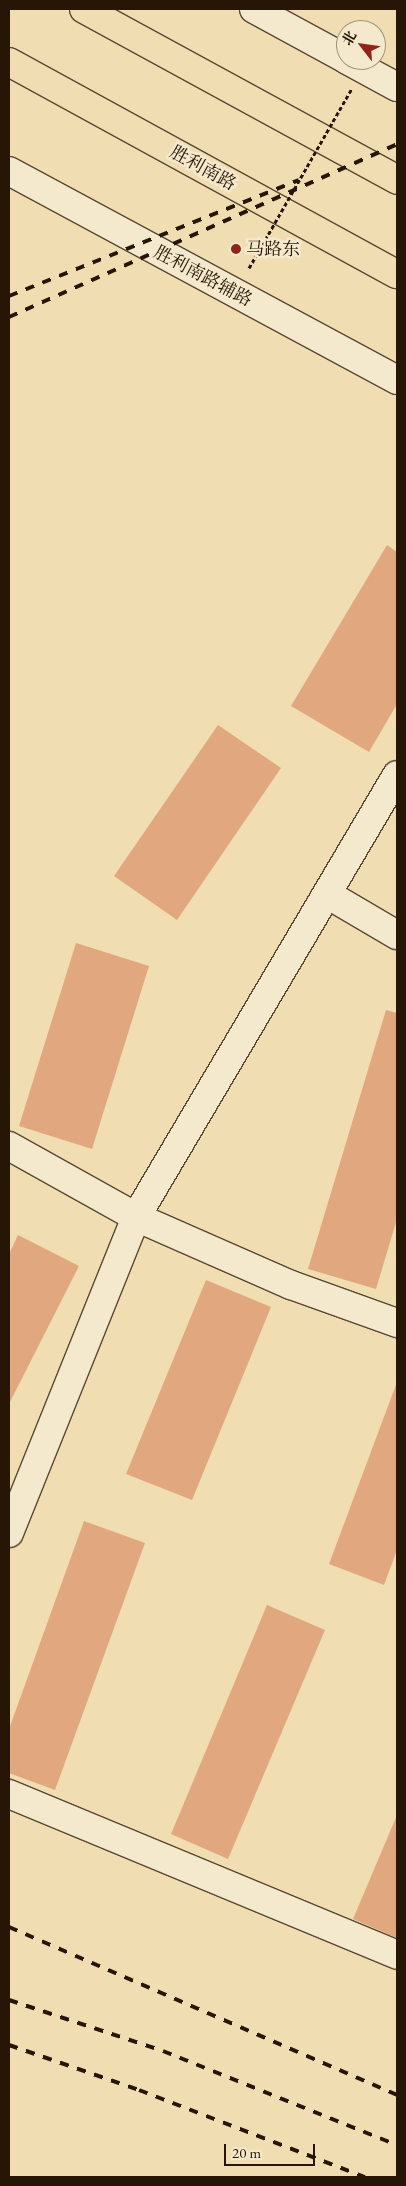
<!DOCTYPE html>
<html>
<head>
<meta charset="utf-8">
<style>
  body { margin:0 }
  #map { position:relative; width:406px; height:2186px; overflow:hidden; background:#f0ddb2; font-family:"EB Garamond","Noto Serif SC",serif }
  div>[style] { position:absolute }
  .building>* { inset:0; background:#e1a880 }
  .roads { filter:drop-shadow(1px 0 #594831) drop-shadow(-1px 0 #594831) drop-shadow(0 1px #594831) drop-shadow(0 -1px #594831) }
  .minor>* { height:28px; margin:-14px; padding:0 14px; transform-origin:14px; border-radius:14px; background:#f5e9cd }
  .secondary>* { height:28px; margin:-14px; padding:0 14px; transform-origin:14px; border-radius:14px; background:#f5e9cd }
  .trunk>* { height:28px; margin:-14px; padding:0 14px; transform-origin:14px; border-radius:14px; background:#f0ddb2 }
  .rail>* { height:4px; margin-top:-2px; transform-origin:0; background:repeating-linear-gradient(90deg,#271606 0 9px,transparent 0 18px) }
  .path-bridge>* { height:3px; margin-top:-1.5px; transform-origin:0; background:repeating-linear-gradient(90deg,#271606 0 4px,transparent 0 6.5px) }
  .dots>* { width:14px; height:14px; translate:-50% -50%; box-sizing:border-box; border:2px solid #f5e9cd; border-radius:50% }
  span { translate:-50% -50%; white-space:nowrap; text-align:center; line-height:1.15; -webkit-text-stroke:5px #f5e9cd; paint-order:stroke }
  .street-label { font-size:18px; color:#271606 }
  .poi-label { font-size:18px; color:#271606 }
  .left { translate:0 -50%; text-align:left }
  .frame { position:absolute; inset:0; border:10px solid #271606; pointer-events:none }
  .north { position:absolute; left:336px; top:20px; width:50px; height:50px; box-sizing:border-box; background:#f5e9cd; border:1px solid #a3957d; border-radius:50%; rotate:300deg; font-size:14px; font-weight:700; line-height:20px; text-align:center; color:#271606 }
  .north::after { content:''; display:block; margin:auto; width:18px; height:22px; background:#8f2418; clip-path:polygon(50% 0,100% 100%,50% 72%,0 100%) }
  .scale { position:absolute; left:224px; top:2144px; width:91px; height:22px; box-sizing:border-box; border:2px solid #271606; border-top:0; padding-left:6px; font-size:15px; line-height:18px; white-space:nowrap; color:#271606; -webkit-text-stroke:4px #f5e9cd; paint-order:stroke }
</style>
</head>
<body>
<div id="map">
  <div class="building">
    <i style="clip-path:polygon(387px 545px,397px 552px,397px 704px,369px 752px,291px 706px)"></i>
    <i style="clip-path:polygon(218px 725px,281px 768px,177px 920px,114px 876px)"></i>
    <i style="clip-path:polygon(76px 943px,149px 966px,92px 1149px,19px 1126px)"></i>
    <i style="clip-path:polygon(386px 1010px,397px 1013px,397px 1219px,376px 1289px,308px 1269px)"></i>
    <i style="clip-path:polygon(18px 1235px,79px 1266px,9px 1404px,9px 1254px)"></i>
    <i style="clip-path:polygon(206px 1280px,271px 1307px,192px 1500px,126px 1474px)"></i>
    <i style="clip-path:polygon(397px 1382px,397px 1550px,384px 1585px,329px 1564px)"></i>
    <i style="clip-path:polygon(84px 1521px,145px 1543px,55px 1790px,9px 1773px,9px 1729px)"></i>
    <i style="clip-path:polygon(267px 1605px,325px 1630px,228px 1859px,171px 1834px)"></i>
    <i style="clip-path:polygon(397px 1815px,397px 1938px,353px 1919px)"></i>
  </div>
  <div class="roads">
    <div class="minor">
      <i style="left:327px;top:894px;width:81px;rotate:30.4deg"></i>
      <i style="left:9px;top:1146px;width:145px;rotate:29.2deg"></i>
      <i style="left:136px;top:1217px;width:513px;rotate:-59.44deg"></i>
      <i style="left:9px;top:1533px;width:341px;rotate:-68.1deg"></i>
      <i style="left:136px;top:1217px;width:169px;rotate:23.7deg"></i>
      <i style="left:291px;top:1285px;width:113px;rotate:19.7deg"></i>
      <i style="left:9px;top:1794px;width:420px;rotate:22.5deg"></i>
    </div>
    <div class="secondary">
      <i style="left:254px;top:9px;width:105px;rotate:28.5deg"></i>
      <i style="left:347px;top:60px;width:57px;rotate:28.4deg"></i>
      <i style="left:9px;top:171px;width:441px;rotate:28.3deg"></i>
    </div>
    <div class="trunk">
      <i style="left:84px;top:9px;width:357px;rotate:28.6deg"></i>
      <i style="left:9px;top:62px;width:442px;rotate:28.7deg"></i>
    </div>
  </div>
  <div class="rail">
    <i style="left:9px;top:296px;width:312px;rotate:-21.8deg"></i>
    <i style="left:9px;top:317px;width:425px;rotate:-24deg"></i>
    <i style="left:9px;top:1927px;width:423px;rotate:23.4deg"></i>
    <i style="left:9px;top:2000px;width:162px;rotate:18.3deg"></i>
    <i style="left:163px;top:2051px;width:252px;rotate:21.9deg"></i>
    <i style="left:9px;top:2045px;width:138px;rotate:19.1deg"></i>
    <i style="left:139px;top:2090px;width:242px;rotate:21.1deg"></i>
  </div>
  <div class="path-bridge">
    <i style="left:249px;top:268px;width:207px;rotate:-60.2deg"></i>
  </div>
  <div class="dots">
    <i style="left:236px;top:249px;background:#8f2418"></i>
  </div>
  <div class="street-label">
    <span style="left:203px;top:168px;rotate:29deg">胜利南路</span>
    <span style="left:203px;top:276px;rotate:28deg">胜利南路辅路</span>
  </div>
  <div class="poi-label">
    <span class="left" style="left:246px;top:249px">马路东</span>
  </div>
  <div class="frame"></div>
  <div class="north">北</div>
  <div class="scale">20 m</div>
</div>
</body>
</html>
